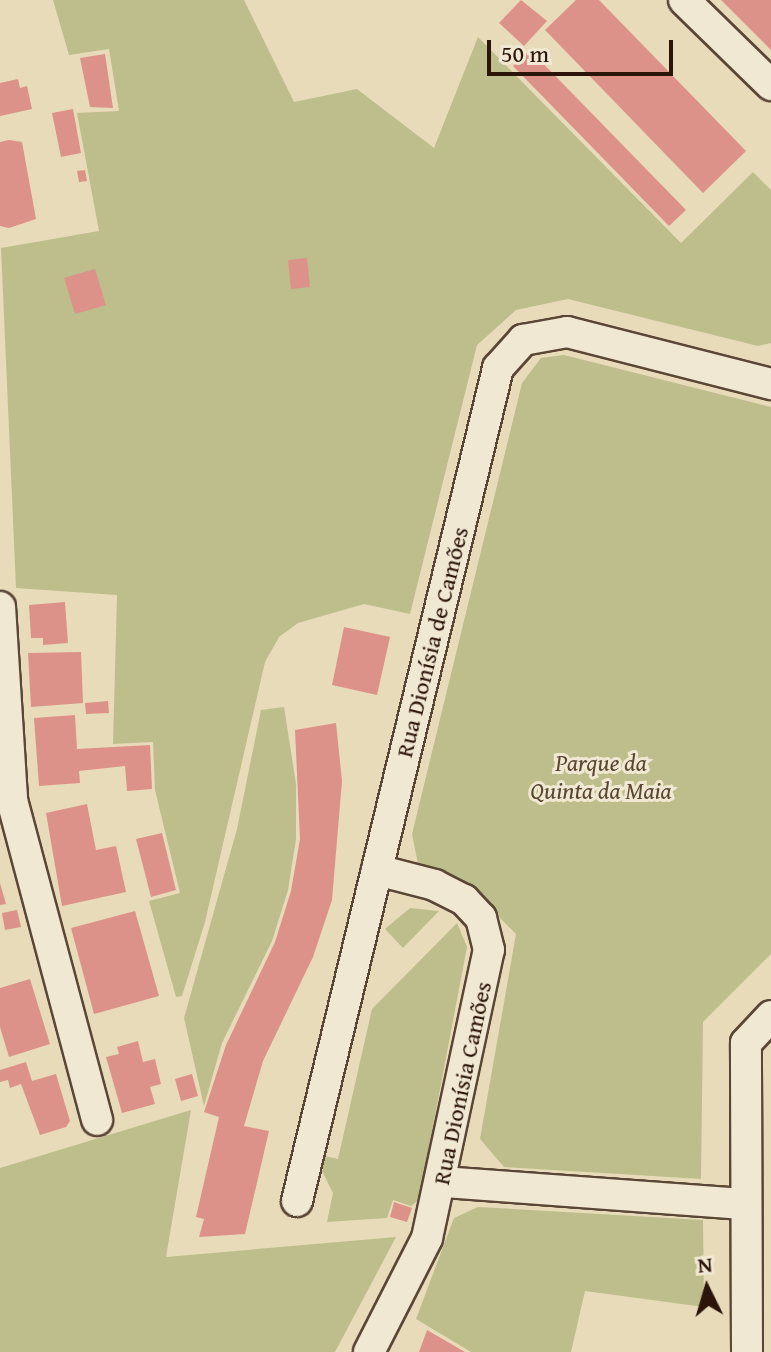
<!DOCTYPE html>
<html>
<head>
<meta charset="utf-8">
<style>
  body { margin:0 }
  #map { position:relative; width:771px; height:1352px; overflow:hidden; background:#e8dbb9; font-family:"Gentium Book Plus",serif }
  div>[style] { position:absolute }
  .green>* { inset:0; background:#bdbe8b }
  .building>* { inset:0; background:#dc9289 }
  .roads { filter:drop-shadow(2px 0 #5a4636) drop-shadow(-2px 0 #5a4636) drop-shadow(0 2px #5a4636) drop-shadow(0 -2px #5a4636) }
  .minor>* { height:30px; margin:-15px; padding:0 15px; transform-origin:15px; border-radius:15px; background:#f0e8d2 }
  span { translate:-50% -50%; white-space:nowrap; text-align:center; line-height:1.15; -webkit-text-stroke:6px #f0e8d2; paint-order:stroke }
  .street-label { font-size:24px; color:#2b140a }
  .park-label { font-size:24px; color:#574731; font-style:italic }
  .north { position:absolute; left:667px; top:1248px; width:80px; height:80px; -webkit-text-stroke:6px #f0e8d2; paint-order:stroke; rotate:355deg; font-size:22px; font-weight:700; line-height:32px; text-align:center; color:#2b140a }
  .north::after { content:''; display:block; margin:auto; width:28px; height:36px; background:#2b140a; clip-path:polygon(50% 0,100% 100%,50% 72%,0 100%) }
  .scale { position:absolute; left:487px; top:40px; width:186px; height:36px; box-sizing:border-box; border:4px solid #2b140a; border-top:0; padding-left:10px; font-size:24px; line-height:28px; white-space:nowrap; color:#2b140a; -webkit-text-stroke:6px #f0e8d2; paint-order:stroke }
</style>
</head>
<body>
<div id="map">
  <div class="green">
    <i style="clip-path:polygon(53px 0,244px 0,294px 102px,357px 89px,434px 148px,478px 37px,681px 243px,753px 172px,771px 190px,771px 343px,758px 346px,568px 299px,516px 310px,477px 345px,410px 614px,364px 604px,298px 623px,279px 637px,265px 662px,205px 922px,182px 996px,176px 997px,149px 901px,180px 893px,155px 790px,153px 742px,113px 744px,117px 595px,16px 588px,1px 248px,99px 231px,77px 113px,119px 111px,109px 49px,69px 55px)"></i>
    <i style="clip-path:polygon(564px 355px,771px 407px,771px 954px,703px 1022px,701px 1179px,504px 1167px,480px 1139px,516px 934px,460px 878px,418px 864px,412px 834px,522px 383px,541px 358px)"></i>
    <i style="clip-path:polygon(284px 707px,296px 784px,296px 839px,288px 890px,272px 941px,222px 1043px,204px 1106px,184px 1018px,237px 829px,261px 710px)"></i>
    <i style="clip-path:polygon(410px 908px,439px 911px,403px 948px,385px 929px)"></i>
    <i style="clip-path:polygon(457px 923px,467px 947px,419px 1200px,411px 1206px,393px 1200px,387px 1218px,327px 1222px,333px 1193px,322px 1171px,324px 1156px,338px 1159px,372px 1009px)"></i>
    <i style="clip-path:polygon(191px 1110px,166px 1257px,396px 1237px,335px 1352px,0 1352px,0 1168px)"></i>
    <i style="clip-path:polygon(478px 1207px,703px 1220px,704px 1307px,585px 1291px,571px 1352px,471px 1352px,416px 1319px,454px 1218px)"></i>
  </div>
  <div class="building">
    <i style="clip-path:polygon(521px 0,547px 21px,524px 46px,499px 23px)"></i>
    <i style="clip-path:polygon(576px 0,599px 0,746px 151px,703px 193px,545px 30px)"></i>
    <i style="clip-path:polygon(721px 0,771px 0,771px 50px)"></i>
    <i style="clip-path:polygon(530px 50px,686px 210px,669px 226px,513px 66px)"></i>
    <i style="clip-path:polygon(105px 54px,113px 108px,90px 107px,80px 58px)"></i>
    <i style="clip-path:polygon(18px 79px,20px 88px,27px 86px,32px 109px,0 116px,0 83px)"></i>
    <i style="clip-path:polygon(73px 109px,81px 153px,61px 157px,52px 113px)"></i>
    <i style="clip-path:polygon(9px 140px,22px 142px,36px 219px,9px 228px,0 226px,0 142px)"></i>
    <i style="clip-path:polygon(85px 170px,87px 181px,79px 182px,77px 171px)"></i>
    <i style="clip-path:polygon(307px 258px,310px 287px,291px 289px,288px 260px)"></i>
    <i style="clip-path:polygon(95px 269px,106px 305px,75px 314px,64px 278px)"></i>
    <i style="clip-path:polygon(65px 602px,68px 643px,43px 645px,43px 638px,31px 638px,29px 605px)"></i>
    <i style="clip-path:polygon(344px 627px,390px 637px,377px 695px,332px 685px)"></i>
    <i style="clip-path:polygon(81px 652px,83px 703px,31px 707px,28px 653px)"></i>
    <i style="clip-path:polygon(108px 701px,109px 713px,86px 714px,85px 703px)"></i>
    <i style="clip-path:polygon(75px 715px,77px 749px,150px 745px,152px 789px,127px 791px,125px 766px,79px 771px,80px 783px,39px 786px,34px 718px)"></i>
    <i style="clip-path:polygon(336px 723px,342px 781px,332px 900px,313px 957px,263px 1061px,244px 1126px,269px 1131px,245px 1234px,199px 1237px,204px 1219px,196px 1217px,219px 1117px,204px 1112px,226px 1045px,275px 942px,291px 891px,300px 839px,295px 730px)"></i>
    <i style="clip-path:polygon(87px 804px,96px 850px,116px 846px,126px 892px,62px 906px,46px 813px)"></i>
    <i style="clip-path:polygon(162px 833px,176px 890px,151px 897px,136px 839px)"></i>
    <i style="clip-path:polygon(0 883px,6px 904px,0 905px)"></i>
    <i style="clip-path:polygon(17px 910px,21px 927px,5px 930px,2px 913px)"></i>
    <i style="clip-path:polygon(135px 911px,159px 996px,94px 1014px,71px 928px)"></i>
    <i style="clip-path:polygon(30px 979px,50px 1044px,9px 1057px,0 1027px,0 988px)"></i>
    <i style="clip-path:polygon(138px 1041px,143px 1062px,155px 1059px,161px 1084px,150px 1087px,155px 1104px,122px 1113px,106px 1057px,119px 1054px,117px 1047px)"></i>
    <i style="clip-path:polygon(26px 1062px,32px 1081px,56px 1074px,70px 1121px,66px 1127px,40px 1135px,21px 1084px,10px 1088px,8px 1080px,0 1082px,0 1070px)"></i>
    <i style="clip-path:polygon(192px 1074px,198px 1096px,181px 1101px,175px 1079px)"></i>
    <i style="clip-path:polygon(394px 1202px,412px 1208px,407px 1222px,390px 1217px)"></i>
    <i style="clip-path:polygon(427px 1330px,465px 1352px,419px 1352px)"></i>
  </div>
  <div class="roads">
    <div class="minor">
      <i style="left:684px;top:0;width:122px;rotate:44.3deg"></i>
      <i style="left:0;top:607px;width:193px;rotate:86.4deg"></i>
      <i style="left:12px;top:800px;width:331px;rotate:75.1deg"></i>
      <i style="left:443px;top:1182px;width:303px;rotate:4.2deg"></i>
      <i style="left:297px;top:1201px;width:857px;rotate:-76.43deg"></i>
      <i style="left:498px;top:368px;width:38px;rotate:-48deg"></i>
      <i style="left:523px;top:340px;width:45px;rotate:-10.3deg"></i>
      <i style="left:567px;top:332px;width:211px;rotate:14.3deg"></i>
      <i style="left:369px;top:1352px;width:128px;rotate:-63deg"></i>
      <i style="left:427px;top:1238px;width:295px;rotate:-77.9deg"></i>
      <i style="left:489px;top:950px;width:33px;rotate:-104deg"></i>
      <i style="left:481px;top:918px;width:25px;rotate:-133deg"></i>
      <i style="left:464px;top:900px;width:33px;rotate:-153deg"></i>
      <i style="left:435px;top:885px;width:60px;rotate:-165.5deg"></i>
      <i style="left:747px;top:1352px;width:309px;rotate:-90.2deg"></i>
      <i style="left:746px;top:1043px;width:37px;rotate:-47deg"></i>
    </div>
  </div>
  <div class="street-label">
    <span style="left:432px;top:642px;rotate:-76deg">Rua Dionísia de Camões</span>
    <span style="left:462px;top:1083px;rotate:-78deg">Rua Dionísia Camões</span>
  </div>
  <div class="park-label">
    <span style="left:601px;top:777px">Parque da<br>Quinta da Maia</span>
  </div>
  <div class="north">N</div>
  <div class="scale">50 m</div>
</div>
</body>
</html>
